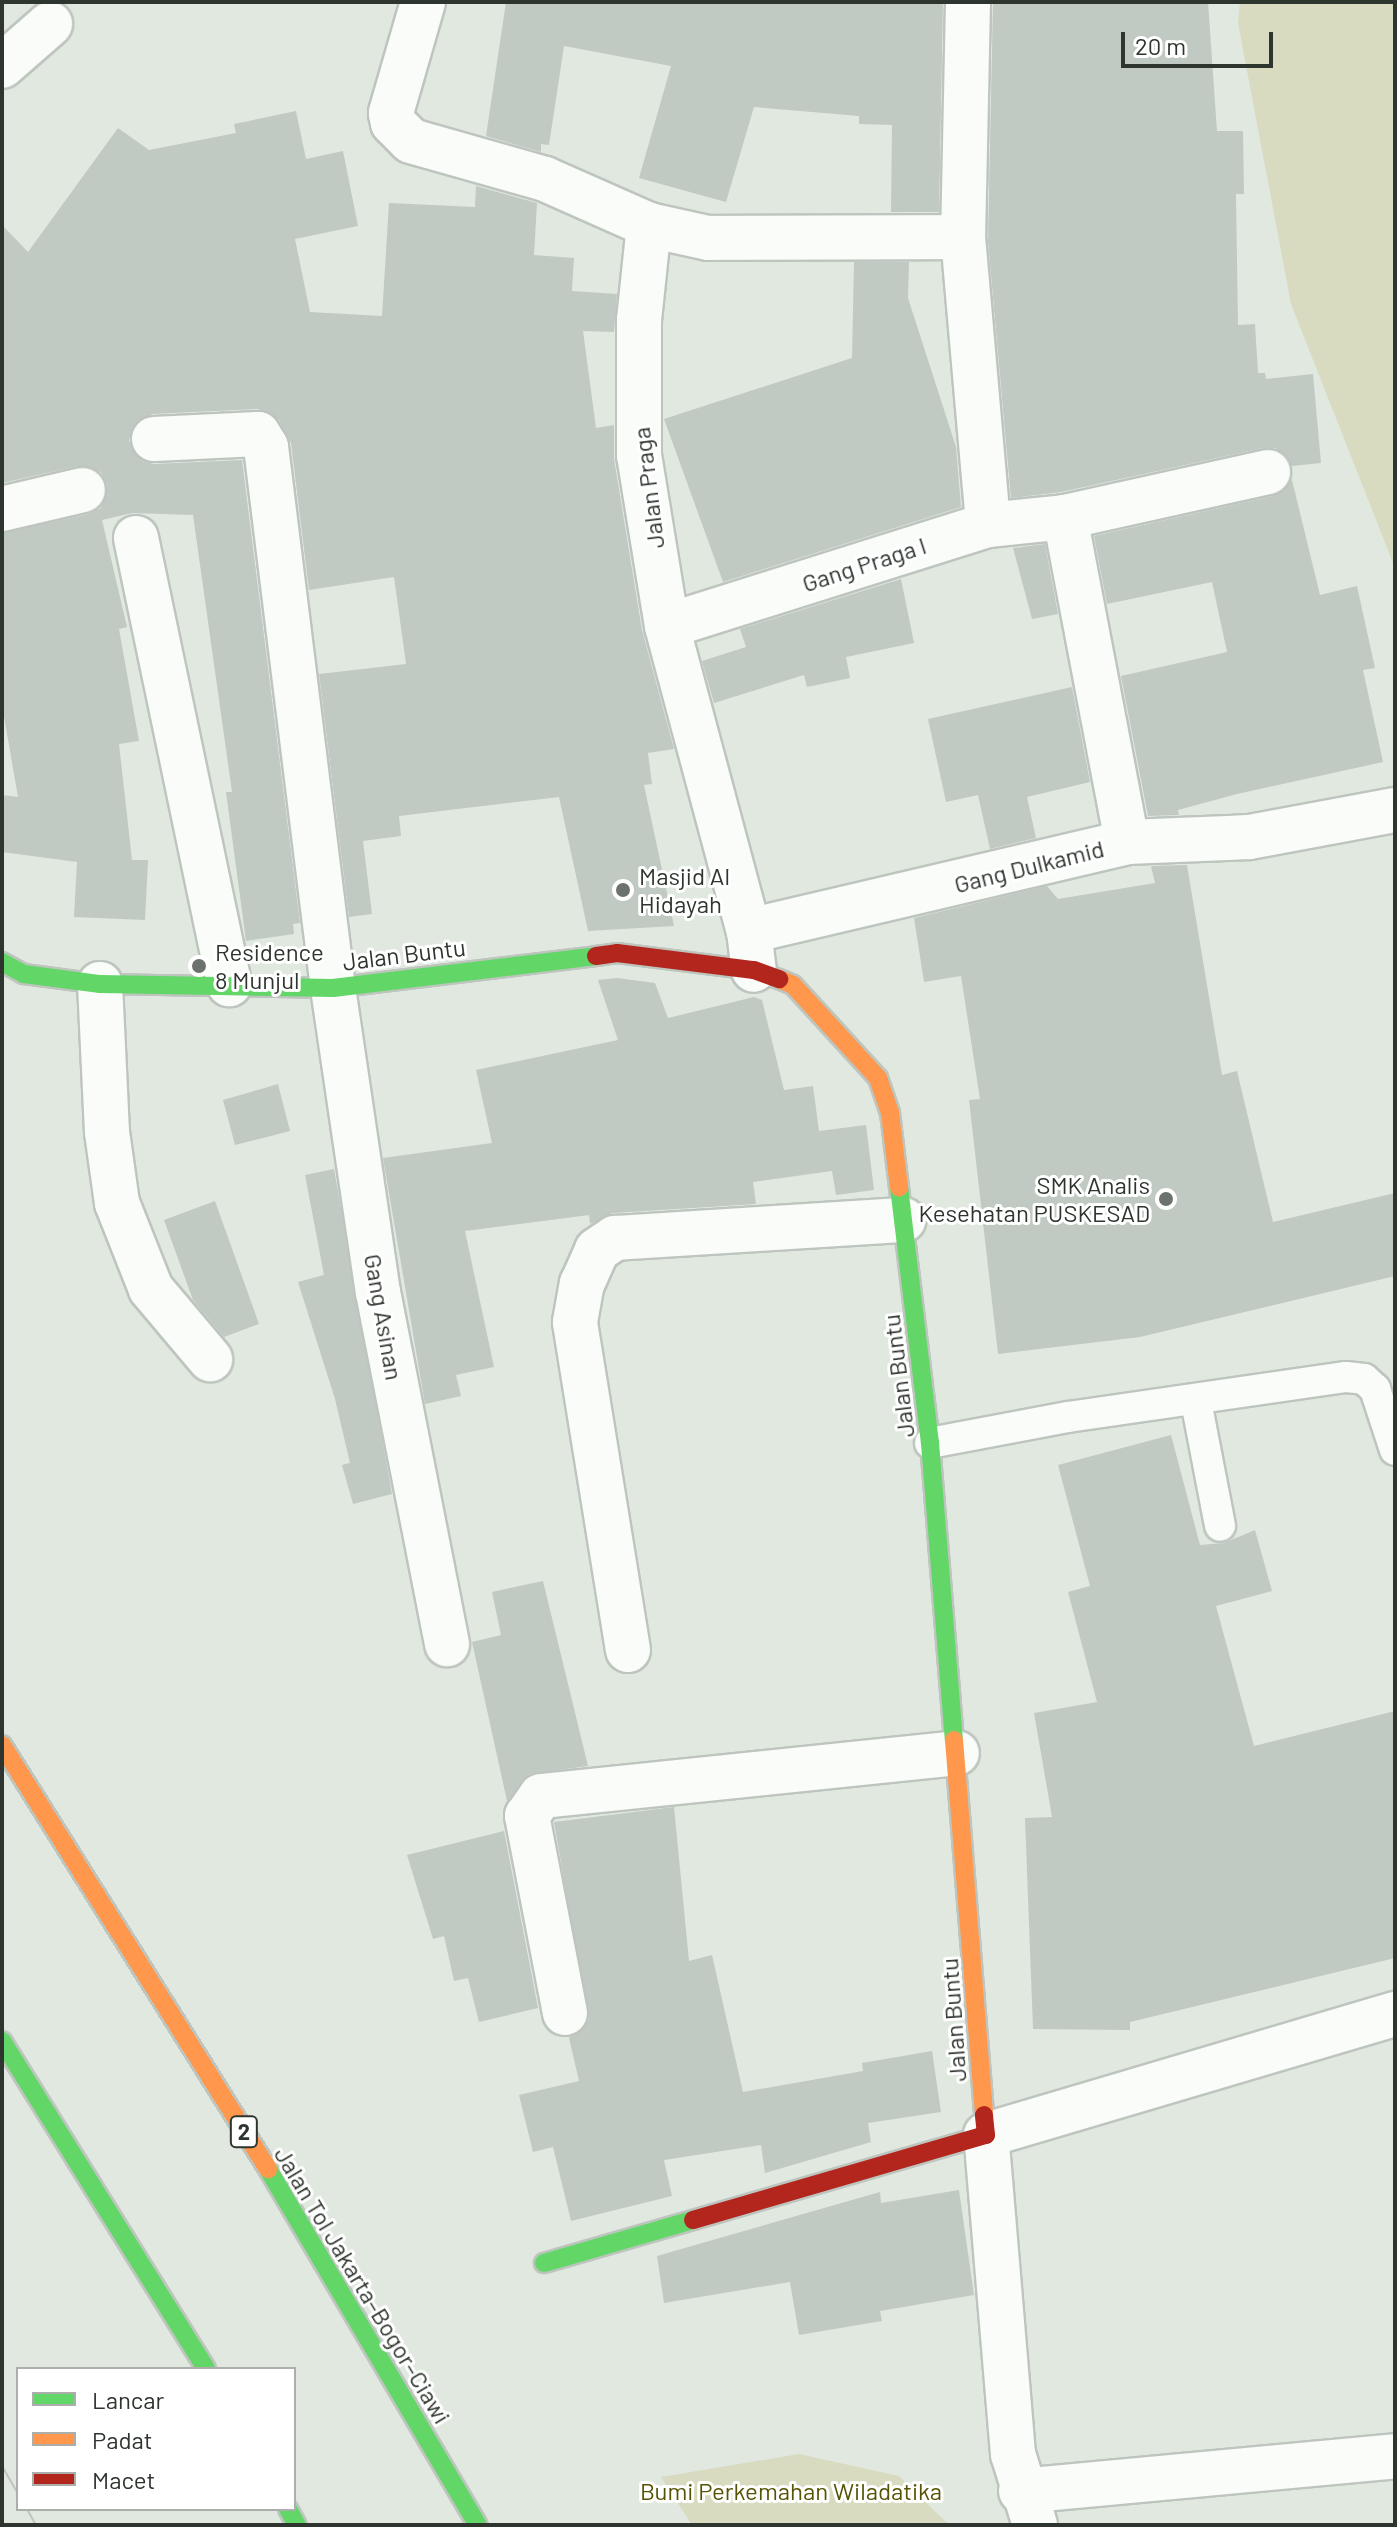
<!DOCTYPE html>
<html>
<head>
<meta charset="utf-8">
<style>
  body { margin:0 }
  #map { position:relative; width:1397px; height:2527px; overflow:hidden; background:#e0e8e0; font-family:Barlow,sans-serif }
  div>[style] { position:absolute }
  .green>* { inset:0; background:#d8dbc0 }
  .building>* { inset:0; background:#c1c9c3 }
  .roads { filter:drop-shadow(2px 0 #bec5be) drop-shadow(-2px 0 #bec5be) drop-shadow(0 2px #bec5be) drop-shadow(0 -2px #bec5be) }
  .lane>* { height:30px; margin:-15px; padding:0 15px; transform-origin:15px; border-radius:15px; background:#fafcfa }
  .street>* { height:44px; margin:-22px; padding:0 22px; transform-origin:22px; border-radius:22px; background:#fafcfa }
  .fast>* { height:18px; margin:-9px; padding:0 9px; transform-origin:9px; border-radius:9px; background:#63d668 }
  .slow>* { height:18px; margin:-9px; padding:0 9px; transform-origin:9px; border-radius:9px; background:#ff974d }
  .jam>* { height:18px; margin:-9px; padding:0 9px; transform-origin:9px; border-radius:9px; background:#b3261e }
  .tram>* { height:2px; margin:-1px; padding:0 1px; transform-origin:1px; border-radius:1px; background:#c1c3c1 }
  .dots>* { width:22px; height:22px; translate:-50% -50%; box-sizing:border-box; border:4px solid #fff; border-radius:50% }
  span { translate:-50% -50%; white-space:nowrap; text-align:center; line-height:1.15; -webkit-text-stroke:6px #fff; paint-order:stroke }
  .shield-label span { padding:2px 6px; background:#fff; border:2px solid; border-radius:6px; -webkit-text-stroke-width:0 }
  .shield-label { font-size:22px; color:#2e342e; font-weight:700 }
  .street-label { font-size:24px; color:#2e342e }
  .poi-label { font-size:24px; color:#2e342e }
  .left { translate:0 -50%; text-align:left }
  .right { translate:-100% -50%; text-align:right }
  .park-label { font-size:24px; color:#575304 }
  .frame { position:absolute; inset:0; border:4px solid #2e342e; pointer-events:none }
  .legend { position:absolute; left:16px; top:2367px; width:280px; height:144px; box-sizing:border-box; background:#fff; border:2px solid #abaeab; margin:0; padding:10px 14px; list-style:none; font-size:24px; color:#2e342e }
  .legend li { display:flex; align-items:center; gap:16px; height:40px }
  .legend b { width:40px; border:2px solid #abaeab }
  .scale { position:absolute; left:1121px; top:32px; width:152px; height:36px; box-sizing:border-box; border:4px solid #2e342e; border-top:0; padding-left:10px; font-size:24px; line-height:28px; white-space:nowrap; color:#2e342e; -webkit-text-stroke:6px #fff; paint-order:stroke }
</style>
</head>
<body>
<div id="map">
  <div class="green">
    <i style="clip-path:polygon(1240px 2px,1395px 2px,1395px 568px,1291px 304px,1238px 23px)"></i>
    <i style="clip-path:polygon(799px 2454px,899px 2476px,949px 2525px,692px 2525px,661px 2477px)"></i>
  </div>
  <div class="building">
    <i style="clip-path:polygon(506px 2px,943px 2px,939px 212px,891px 212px,892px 125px,859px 124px,859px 116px,754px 107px,726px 202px,639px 178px,671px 66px,564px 46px,549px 145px,541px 144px,541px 152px,486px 136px)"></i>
    <i style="clip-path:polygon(993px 2px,1208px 2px,1217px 131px,1243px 131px,1244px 194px,1236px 194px,1238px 325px,1255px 324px,1258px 373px,1265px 373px,1266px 379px,1313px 374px,1321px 463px,1292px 466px,1276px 448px,1263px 448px,1061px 492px,1011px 498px,988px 241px)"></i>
    <i style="clip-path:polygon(296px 111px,306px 159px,343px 151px,358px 226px,295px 239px,310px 312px,382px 316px,389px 203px,475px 207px,476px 186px,537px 203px,534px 255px,574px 258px,572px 291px,617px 294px,614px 332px,583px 331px,596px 428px,614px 425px,614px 459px,642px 630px,674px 749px,648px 753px,652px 784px,644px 785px,674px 926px,588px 931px,559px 797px,399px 816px,401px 836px,363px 841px,372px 914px,349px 917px,319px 674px,406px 664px,394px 577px,309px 590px,291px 443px,279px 420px,258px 409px,152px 414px,132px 427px,129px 441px,142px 461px,154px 464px,242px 460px,300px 923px,293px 924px,294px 934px,246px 941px,226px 792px,232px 792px,193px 515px,132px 513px,102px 520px,127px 627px,119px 629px,139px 741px,119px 744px,132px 860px,148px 860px,145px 920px,74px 917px,77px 862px,2px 852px,2px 795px,18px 797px,2px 705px,2px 533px,89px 514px,101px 508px,107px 485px,101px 472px,78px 466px,2px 483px,2px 225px,28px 252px,118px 128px,149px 150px,236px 133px,234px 124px)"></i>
    <i style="clip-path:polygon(854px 262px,909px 262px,908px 298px,956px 447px,961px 507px,723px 582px,664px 419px,852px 358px)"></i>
    <i style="clip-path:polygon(1292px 480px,1320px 595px,1357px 586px,1375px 668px,1363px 670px,1383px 762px,1237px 794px,1178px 810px,1179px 815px,1148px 816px,1121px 676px,1227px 652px,1212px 582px,1107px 604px,1094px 536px,1273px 496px)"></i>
    <i style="clip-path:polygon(1045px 544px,1058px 614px,1032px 619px,1013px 548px)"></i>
    <i style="clip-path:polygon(901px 579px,914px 643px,846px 657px,850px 678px,807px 687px,804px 675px,714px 703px,702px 661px,746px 647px,740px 629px)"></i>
    <i style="clip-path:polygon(1072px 687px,1090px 782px,1027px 797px,1036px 838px,990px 849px,978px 795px,946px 802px,928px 719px)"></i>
    <i style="clip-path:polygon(1187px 865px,1222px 1075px,1237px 1071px,1273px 1222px,1395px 1193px,1395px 1276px,1140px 1337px,998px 1354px,969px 1100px,980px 1099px,961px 976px,924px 982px,914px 918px,1047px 886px,1058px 899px,1155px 883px,1151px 866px)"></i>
    <i style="clip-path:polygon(617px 978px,655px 983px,668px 1018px,754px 997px,762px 1000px,784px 1090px,813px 1086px,819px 1131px,866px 1125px,874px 1190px,836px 1195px,832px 1171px,753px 1182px,756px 1204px,613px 1213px,590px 1224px,589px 1215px,465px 1231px,494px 1367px,456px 1375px,461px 1396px,425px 1404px,383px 1158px,492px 1143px,476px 1070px,618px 1040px,598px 980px)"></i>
    <i style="clip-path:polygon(278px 1084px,290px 1131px,235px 1145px,223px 1100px)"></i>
    <i style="clip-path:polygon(334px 1169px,392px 1494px,353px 1504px,342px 1465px,350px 1463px,335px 1399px,298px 1282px,324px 1275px,305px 1175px)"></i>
    <i style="clip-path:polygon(215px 1201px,259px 1324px,224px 1337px,193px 1300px,164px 1220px)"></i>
    <i style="clip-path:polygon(1171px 1435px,1200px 1545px,1224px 1543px,1255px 1530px,1272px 1591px,1216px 1606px,1254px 1746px,1395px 1711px,1395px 1958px,1130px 2022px,1130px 2030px,1033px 2029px,1025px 1818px,1052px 1817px,1034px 1713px,1097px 1702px,1068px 1592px,1090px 1586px,1058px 1465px)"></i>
    <i style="clip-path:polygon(543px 1581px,588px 1766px,529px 1774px,507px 1801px,472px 1642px,501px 1635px,492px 1592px)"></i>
    <i style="clip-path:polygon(674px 1807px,689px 1961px,712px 1955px,743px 2092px,863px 2071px,862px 2063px,932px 2051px,941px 2112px,868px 2123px,871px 2142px,765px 2173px,761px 2145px,664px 2160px,672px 2196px,571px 2221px,553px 2147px,533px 2152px,519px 2095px,579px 2081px,569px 2038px,589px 2020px,554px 1822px)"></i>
    <i style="clip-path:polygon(504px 1831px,538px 2008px,479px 2022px,468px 1978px,454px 1981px,444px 1936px,433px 1939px,407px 1855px)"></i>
    <i style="clip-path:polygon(959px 2190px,974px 2295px,880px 2311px,882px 2321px,799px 2335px,790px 2282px,664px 2303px,657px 2256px,880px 2192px,881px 2203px)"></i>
  </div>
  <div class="roads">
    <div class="lane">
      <i style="left:1196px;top:1401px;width:127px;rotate:79.1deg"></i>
      <i style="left:930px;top:1443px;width:140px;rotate:-10.7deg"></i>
      <i style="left:1068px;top:1417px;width:281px;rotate:-8.2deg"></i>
      <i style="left:1346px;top:1377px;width:18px;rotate:6deg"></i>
      <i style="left:1364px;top:1379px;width:15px;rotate:42deg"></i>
      <i style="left:1375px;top:1389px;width:64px;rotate:71.8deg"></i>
    </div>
    <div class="street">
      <i style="left:423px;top:2px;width:116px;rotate:106.1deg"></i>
      <i style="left:391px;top:113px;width:10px;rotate:79deg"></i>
      <i style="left:393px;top:123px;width:25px;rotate:45deg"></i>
      <i style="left:411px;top:141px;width:139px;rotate:15.8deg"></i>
      <i style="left:545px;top:179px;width:114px;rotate:23.9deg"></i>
      <i style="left:649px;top:225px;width:60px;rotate:12.4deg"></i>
      <i style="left:708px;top:238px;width:255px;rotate:-0.2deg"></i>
      <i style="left:968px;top:2px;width:235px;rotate:91.2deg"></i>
      <i style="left:963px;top:237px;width:289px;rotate:85deg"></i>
      <i style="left:2px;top:66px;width:64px;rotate:-41.2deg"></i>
      <i style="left:649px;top:225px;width:96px;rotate:96deg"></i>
      <i style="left:639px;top:320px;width:135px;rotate:90deg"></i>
      <i style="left:639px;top:455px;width:173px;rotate:80.7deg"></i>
      <i style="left:667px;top:626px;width:316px;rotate:75deg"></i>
      <i style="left:749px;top:931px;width:39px;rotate:83deg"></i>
      <i style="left:154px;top:439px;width:104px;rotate:-2.8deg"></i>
      <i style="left:258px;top:434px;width:15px;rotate:58deg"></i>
      <i style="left:266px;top:447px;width:545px;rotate:82.94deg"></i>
      <i style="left:333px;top:988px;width:307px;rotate:81.6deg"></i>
      <i style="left:378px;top:1292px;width:359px;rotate:78.9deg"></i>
      <i style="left:2px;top:509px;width:83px;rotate:-13.2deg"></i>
      <i style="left:1065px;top:517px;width:331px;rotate:79.2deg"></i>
      <i style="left:136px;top:538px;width:456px;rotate:78.2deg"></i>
      <i style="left:667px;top:626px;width:337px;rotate:-17.5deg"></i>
      <i style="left:988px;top:525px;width:77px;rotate:-5.9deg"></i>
      <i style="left:1065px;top:517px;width:208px;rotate:-12.5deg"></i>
      <i style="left:749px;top:931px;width:388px;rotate:-13.2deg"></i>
      <i style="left:1127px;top:842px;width:122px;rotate:-2.3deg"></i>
      <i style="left:1249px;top:837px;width:148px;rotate:-10.5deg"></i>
      <i style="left:100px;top:984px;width:148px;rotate:87.3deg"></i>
      <i style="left:107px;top:1132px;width:72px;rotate:82deg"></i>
      <i style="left:117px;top:1203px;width:92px;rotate:68.4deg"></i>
      <i style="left:151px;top:1289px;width:92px;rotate:49.9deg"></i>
      <i style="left:628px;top:1650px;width:332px;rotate:-99.2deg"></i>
      <i style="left:575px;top:1322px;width:39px;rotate:-80deg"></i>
      <i style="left:582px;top:1284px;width:37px;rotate:-66deg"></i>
      <i style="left:597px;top:1250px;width:22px;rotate:-34deg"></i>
      <i style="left:615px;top:1238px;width:289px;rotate:-3.6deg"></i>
      <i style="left:565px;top:2013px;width:201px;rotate:-100.9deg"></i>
      <i style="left:527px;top:1816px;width:24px;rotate:-55deg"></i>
      <i style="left:541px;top:1796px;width:418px;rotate:-5.9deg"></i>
      <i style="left:1021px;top:2491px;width:376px;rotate:-5.3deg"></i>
      <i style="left:1035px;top:2525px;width:74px;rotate:-107.2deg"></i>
      <i style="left:1013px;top:2454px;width:320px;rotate:-94.8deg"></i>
      <i style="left:986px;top:2135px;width:427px;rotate:-16.5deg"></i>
    </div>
    <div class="fast">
      <i style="left:2px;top:962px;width:25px;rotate:29deg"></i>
      <i style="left:24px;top:974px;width:77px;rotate:7.5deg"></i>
      <i style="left:100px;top:984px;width:233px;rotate:1deg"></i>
      <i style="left:333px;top:988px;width:265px;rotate:-6.9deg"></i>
      <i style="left:899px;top:1187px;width:258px;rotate:83.1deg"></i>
      <i style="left:930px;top:1443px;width:298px;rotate:85.4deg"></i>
      <i style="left:2px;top:2041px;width:386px;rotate:58.1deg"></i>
      <i style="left:268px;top:2169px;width:413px;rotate:59.5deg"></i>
      <i style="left:544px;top:2263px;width:155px;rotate:-16.1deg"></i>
      <i style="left:288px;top:2509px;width:18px;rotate:61deg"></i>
    </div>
    <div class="slow">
      <i style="left:779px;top:979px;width:15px;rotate:23deg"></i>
      <i style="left:793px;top:985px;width:126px;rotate:47.6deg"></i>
      <i style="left:878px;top:1078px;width:37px;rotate:71deg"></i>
      <i style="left:890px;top:1113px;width:75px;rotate:83.1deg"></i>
      <i style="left:954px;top:1740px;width:376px;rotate:85.4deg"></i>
      <i style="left:2px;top:1745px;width:501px;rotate:57.9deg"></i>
    </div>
    <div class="jam">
      <i style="left:596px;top:956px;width:21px;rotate:-8deg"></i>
      <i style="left:617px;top:953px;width:138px;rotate:7.1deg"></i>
      <i style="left:754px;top:970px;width:27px;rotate:20deg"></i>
      <i style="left:693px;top:2220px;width:305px;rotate:-16.2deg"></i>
      <i style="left:986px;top:2135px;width:20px;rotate:-96deg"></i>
    </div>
  </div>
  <div class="tram">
    <i style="left:2px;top:2466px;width:32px;rotate:60deg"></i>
    <i style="left:27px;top:2509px;width:18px;rotate:61deg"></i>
  </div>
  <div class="dots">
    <i style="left:623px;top:890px;background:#6c736c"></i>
    <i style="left:199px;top:966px;background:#6c736c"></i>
    <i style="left:1166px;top:1199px;background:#6c736c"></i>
  </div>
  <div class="shield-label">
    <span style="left:244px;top:2132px">2</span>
  </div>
  <div class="street-label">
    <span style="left:648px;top:488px;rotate:-97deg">Jalan Praga</span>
    <span style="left:864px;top:564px;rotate:-18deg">Gang Praga I</span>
    <span style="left:1029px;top:866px;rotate:-14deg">Gang Dulkamid</span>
    <span style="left:404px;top:954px;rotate:-7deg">Jalan Buntu</span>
    <span style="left:384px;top:1317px;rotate:80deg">Gang Asinan</span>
    <span style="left:898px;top:1376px;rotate:-97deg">Jalan Buntu</span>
    <span style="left:953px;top:2020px;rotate:-94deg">Jalan Buntu</span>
    <span style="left:363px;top:2285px;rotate:59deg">Jalan Tol Jakarta–Bogor–Ciawi</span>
  </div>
  <div class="poi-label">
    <span class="left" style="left:639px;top:890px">Masjid Al<br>Hidayah</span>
    <span class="left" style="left:215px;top:966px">Residence<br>8 Munjul</span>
    <span class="right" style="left:1150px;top:1199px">SMK Analis<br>Kesehatan PUSKESAD</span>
  </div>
  <div class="park-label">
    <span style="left:791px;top:2491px">Bumi Perkemahan Wiladatika</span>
  </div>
  <div class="frame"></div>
  <ul class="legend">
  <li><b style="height:10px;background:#63d668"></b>Lancar</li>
  <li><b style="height:10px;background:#ff974d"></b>Padat</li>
  <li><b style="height:10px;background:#b3261e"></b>Macet</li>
  </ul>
  <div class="scale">20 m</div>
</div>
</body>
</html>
